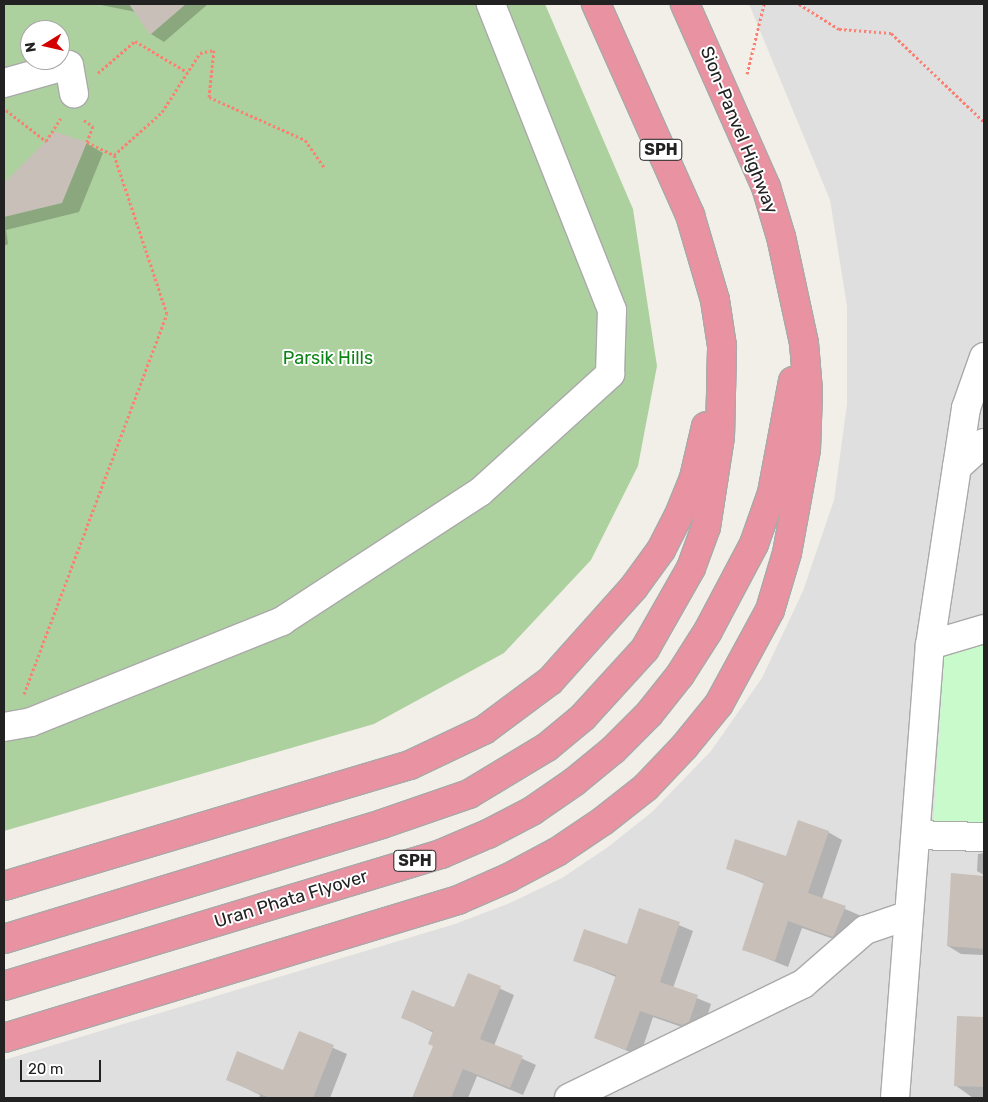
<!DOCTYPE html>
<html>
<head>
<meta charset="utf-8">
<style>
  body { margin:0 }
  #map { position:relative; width:988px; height:1102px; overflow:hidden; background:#f2efe9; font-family:Rubik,sans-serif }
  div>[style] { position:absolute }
  .residential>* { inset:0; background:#e0dfdf }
  .forest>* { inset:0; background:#add19e }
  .park>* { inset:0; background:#c8facc }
  .shadow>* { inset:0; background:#0003 }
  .building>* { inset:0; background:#c7bfb8 }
  .path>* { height:3px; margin-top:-1.5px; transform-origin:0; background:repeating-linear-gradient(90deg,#fa8072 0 2.5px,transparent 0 5px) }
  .roads { filter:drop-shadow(1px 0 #a9a9a9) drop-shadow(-1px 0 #a9a9a9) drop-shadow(0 1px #a9a9a9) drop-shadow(0 -1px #a9a9a9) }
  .minor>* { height:28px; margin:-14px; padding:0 14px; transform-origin:14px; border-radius:14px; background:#fff }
  .highway>* { height:28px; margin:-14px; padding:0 14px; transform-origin:14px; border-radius:14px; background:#e892a2 }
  span { translate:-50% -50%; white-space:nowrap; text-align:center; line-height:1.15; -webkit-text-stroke:4px #fff; paint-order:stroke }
  .shield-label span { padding:1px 4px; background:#fff; border:1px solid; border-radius:4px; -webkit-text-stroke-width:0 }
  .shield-label { font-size:16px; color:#222; font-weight:700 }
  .street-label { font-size:18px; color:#222 }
  .park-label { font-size:18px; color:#0c8416 }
  .frame { position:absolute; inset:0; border:5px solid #222; pointer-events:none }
  .north { position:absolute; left:20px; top:20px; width:50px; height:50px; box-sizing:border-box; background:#fff; border:1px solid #a7a7a7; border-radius:50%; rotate:261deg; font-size:14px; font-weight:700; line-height:20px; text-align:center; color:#222 }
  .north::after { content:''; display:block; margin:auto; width:18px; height:22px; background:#d40000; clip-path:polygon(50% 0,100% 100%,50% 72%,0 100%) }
  .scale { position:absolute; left:20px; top:1060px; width:81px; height:22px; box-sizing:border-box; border:2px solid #222; border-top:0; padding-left:6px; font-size:15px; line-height:18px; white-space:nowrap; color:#222; -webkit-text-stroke:4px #fff; paint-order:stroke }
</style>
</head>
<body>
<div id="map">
  <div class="residential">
    <i style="clip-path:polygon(749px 4px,984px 4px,984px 1098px,4px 1098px,4px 1060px,455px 924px,510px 903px,562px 878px,608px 847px,652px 812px,711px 751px,762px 678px,803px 591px,834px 500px,847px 404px,847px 306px,830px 200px)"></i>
  </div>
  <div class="forest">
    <i style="clip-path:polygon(evenodd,4px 4px,545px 4px,633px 209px,657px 366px,638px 466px,591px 560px,504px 653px,374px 724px,4px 831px,4px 4px,30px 30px,60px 30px,60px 60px,30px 60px,30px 30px)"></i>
  </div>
  <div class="park">
    <i style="clip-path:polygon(984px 641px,984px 829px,933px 827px,944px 655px)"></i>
  </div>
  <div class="shadow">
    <i style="clip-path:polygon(96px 4px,208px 4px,164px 42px,151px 34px,136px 12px)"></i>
    <i style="clip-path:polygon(56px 134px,86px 143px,103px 153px,79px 212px,6px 230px,8px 244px,4px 246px,4px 185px)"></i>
    <i style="clip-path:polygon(828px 832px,842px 840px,822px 899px,859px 915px,851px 941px,848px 944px,802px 928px,788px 967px,743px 949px,765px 884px,727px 868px,787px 857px)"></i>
    <i style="clip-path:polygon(984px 853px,984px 875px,977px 871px,978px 854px)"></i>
    <i style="clip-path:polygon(952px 874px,984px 877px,984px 955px,961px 954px,948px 946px)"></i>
    <i style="clip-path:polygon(640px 909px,693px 931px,673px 988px,711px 1004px,703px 1029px,696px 1032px,653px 1017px,640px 1056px,595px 1038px,616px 977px,575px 960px,628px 946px)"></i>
    <i style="clip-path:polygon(469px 974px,514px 995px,494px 1046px,536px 1065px,523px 1095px,477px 1076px,468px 1098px,420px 1098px,415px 1095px,434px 1047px,434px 1033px,402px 1017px,455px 1009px)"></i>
    <i style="clip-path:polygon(958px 1018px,984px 1018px,984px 1098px,973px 1098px,955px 1085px)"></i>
    <i style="clip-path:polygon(299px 1033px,347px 1054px,330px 1098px,259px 1098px,260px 1095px,227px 1079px,284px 1071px)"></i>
  </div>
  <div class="building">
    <i style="clip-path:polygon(129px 4px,186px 4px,150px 35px)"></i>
    <i style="clip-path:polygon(55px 132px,87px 142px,62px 203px,4px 217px,4px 183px)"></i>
    <i style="clip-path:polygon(798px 820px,829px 831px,808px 893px,846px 906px,833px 937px,788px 921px,775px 961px,742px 950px,764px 882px,726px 869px,735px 839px,786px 856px)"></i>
    <i style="clip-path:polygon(951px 873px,984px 876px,984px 949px,947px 946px)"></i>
    <i style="clip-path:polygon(639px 908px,680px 922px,660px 982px,698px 995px,689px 1022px,682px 1025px,640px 1011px,626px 1050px,594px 1038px,616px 975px,573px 961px,584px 929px,627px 944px)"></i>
    <i style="clip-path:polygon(468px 973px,501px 986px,480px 1039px,523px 1056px,510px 1088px,463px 1069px,451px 1098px,412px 1098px,433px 1046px,428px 1044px,433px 1031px,401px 1018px,412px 990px,454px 1007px)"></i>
    <i style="clip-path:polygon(957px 1016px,984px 1017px,984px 1087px,954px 1086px)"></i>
    <i style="clip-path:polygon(299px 1031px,334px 1045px,313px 1098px,270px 1098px,226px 1080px,237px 1051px,283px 1070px)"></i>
  </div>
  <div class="path">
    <i style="left:799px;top:4px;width:47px;rotate:32deg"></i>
    <i style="left:839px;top:29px;width:52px;rotate:4.4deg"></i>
    <i style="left:891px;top:33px;width:129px;rotate:43.7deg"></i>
    <i style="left:98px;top:73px;width:49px;rotate:-40.9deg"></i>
    <i style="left:135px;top:41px;width:61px;rotate:30.8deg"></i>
    <i style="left:747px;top:74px;width:72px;rotate:-76.3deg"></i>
    <i style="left:6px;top:110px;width:51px;rotate:37.8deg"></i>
    <i style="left:46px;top:141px;width:27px;rotate:-57deg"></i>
    <i style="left:84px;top:120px;width:11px;rotate:34deg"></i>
    <i style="left:93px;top:126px;width:17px;rotate:111deg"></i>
    <i style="left:87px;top:142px;width:30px;rotate:26deg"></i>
    <i style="left:24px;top:694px;width:406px;rotate:-69.4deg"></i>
    <i style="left:167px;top:314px;width:168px;rotate:-108.4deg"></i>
    <i style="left:114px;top:155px;width:64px;rotate:-41.9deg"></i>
    <i style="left:162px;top:112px;width:70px;rotate:-57.2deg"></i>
    <i style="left:200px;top:53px;width:14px;rotate:-12deg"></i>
    <i style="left:214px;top:50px;width:47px;rotate:96.1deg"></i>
    <i style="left:209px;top:97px;width:105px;rotate:24.1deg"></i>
    <i style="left:305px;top:140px;width:35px;rotate:55deg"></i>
  </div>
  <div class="roads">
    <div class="minor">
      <i style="left:4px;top:83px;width:67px;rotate:-15.5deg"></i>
      <i style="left:69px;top:65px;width:29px;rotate:80deg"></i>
      <i style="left:957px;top:467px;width:60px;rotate:-81.3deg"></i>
      <i style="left:966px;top:408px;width:54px;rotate:-70.6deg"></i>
      <i style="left:930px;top:645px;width:56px;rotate:-16.5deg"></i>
      <i style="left:4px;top:727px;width:27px;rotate:-10deg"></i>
      <i style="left:31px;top:722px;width:271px;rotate:-21.9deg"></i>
      <i style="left:282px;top:621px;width:236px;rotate:-33.1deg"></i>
      <i style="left:480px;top:492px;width:176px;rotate:-42.2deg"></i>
      <i style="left:610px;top:374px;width:64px;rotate:-88.2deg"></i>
      <i style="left:612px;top:310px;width:329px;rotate:-111.6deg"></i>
      <i style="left:916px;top:835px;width:68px;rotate:1.7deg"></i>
      <i style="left:569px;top:1098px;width:260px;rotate:-26deg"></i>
      <i style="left:803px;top:984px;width:82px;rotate:-41.1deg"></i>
      <i style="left:865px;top:930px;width:46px;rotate:-18.8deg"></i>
      <i style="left:895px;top:1098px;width:454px;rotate:-85.6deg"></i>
      <i style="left:930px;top:645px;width:180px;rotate:-81.4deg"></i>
      <i style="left:957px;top:467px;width:36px;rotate:-42deg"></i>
    </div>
    <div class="highway">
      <i style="left:4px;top:886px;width:424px;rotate:-16.6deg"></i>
      <i style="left:410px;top:765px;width:82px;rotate:-25.3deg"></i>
      <i style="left:484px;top:730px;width:82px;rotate:-36.6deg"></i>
      <i style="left:550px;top:681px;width:126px;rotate:-48.2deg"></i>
      <i style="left:634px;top:587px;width:46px;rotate:-53.9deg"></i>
      <i style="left:661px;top:550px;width:39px;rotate:-63deg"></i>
      <i style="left:679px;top:515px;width:40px;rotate:-68deg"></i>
      <i style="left:694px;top:478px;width:53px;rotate:-77deg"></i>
      <i style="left:4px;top:939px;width:395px;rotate:-16.9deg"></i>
      <i style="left:382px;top:824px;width:92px;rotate:-19deg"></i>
      <i style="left:469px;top:794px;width:91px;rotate:-31.1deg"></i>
      <i style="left:547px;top:747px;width:47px;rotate:-39.8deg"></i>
      <i style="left:583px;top:717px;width:92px;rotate:-47.6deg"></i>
      <i style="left:645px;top:649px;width:93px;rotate:-60.4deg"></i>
      <i style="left:691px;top:568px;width:44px;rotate:-69.9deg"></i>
      <i style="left:706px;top:527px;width:91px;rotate:-81.2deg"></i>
      <i style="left:720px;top:437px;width:91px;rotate:-88.7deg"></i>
      <i style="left:722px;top:346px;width:47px;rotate:-98.7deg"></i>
      <i style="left:715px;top:300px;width:89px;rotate:-106.4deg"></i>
      <i style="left:690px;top:215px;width:231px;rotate:-114deg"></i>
      <i style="left:4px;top:986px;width:457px;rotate:-16.8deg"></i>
      <i style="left:441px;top:854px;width:51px;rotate:-23.1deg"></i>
      <i style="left:488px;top:834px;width:50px;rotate:-27.6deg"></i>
      <i style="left:532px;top:811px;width:51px;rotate:-34.6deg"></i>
      <i style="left:574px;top:782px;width:50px;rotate:-39.4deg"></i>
      <i style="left:613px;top:750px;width:51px;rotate:-45deg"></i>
      <i style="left:649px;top:714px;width:50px;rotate:-51.5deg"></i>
      <i style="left:680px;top:675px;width:52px;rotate:-57.5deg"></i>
      <i style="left:708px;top:631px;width:98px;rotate:-62.1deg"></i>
      <i style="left:754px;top:544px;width:54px;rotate:-70.6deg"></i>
      <i style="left:772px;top:493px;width:114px;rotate:-79.4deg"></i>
      <i style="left:4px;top:1038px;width:475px;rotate:-16.9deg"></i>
      <i style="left:458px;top:900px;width:55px;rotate:-23.7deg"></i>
      <i style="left:508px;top:878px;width:55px;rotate:-28deg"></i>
      <i style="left:557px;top:852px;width:55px;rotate:-34deg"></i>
      <i style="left:603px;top:821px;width:55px;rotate:-38.3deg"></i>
      <i style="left:646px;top:787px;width:55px;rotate:-46.5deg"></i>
      <i style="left:684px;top:747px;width:55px;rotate:-50.9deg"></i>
      <i style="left:719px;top:704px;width:107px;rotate:-61.5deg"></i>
      <i style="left:770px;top:610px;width:59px;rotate:-73.4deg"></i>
      <i style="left:787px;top:553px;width:106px;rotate:-79.6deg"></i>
      <i style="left:806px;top:449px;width:58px;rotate:-88deg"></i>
      <i style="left:808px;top:391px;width:48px;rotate:-94.8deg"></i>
      <i style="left:804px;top:343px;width:108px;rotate:-102.2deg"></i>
      <i style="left:781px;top:237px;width:52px;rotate:-106.7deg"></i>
      <i style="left:766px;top:187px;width:200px;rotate:-113.9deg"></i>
    </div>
  </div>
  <div class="shield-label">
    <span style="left:661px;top:150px">SPH</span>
    <span style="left:415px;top:861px">SPH</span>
  </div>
  <div class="street-label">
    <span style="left:739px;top:130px;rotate:68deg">Sion-Panvel Highway</span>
    <span style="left:291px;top:899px;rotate:-17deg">Uran Phata Flyover</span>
  </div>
  <div class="park-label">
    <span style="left:328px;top:358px">Parsik Hills</span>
  </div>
  <div class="frame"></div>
  <div class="north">N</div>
  <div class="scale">20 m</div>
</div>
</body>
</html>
